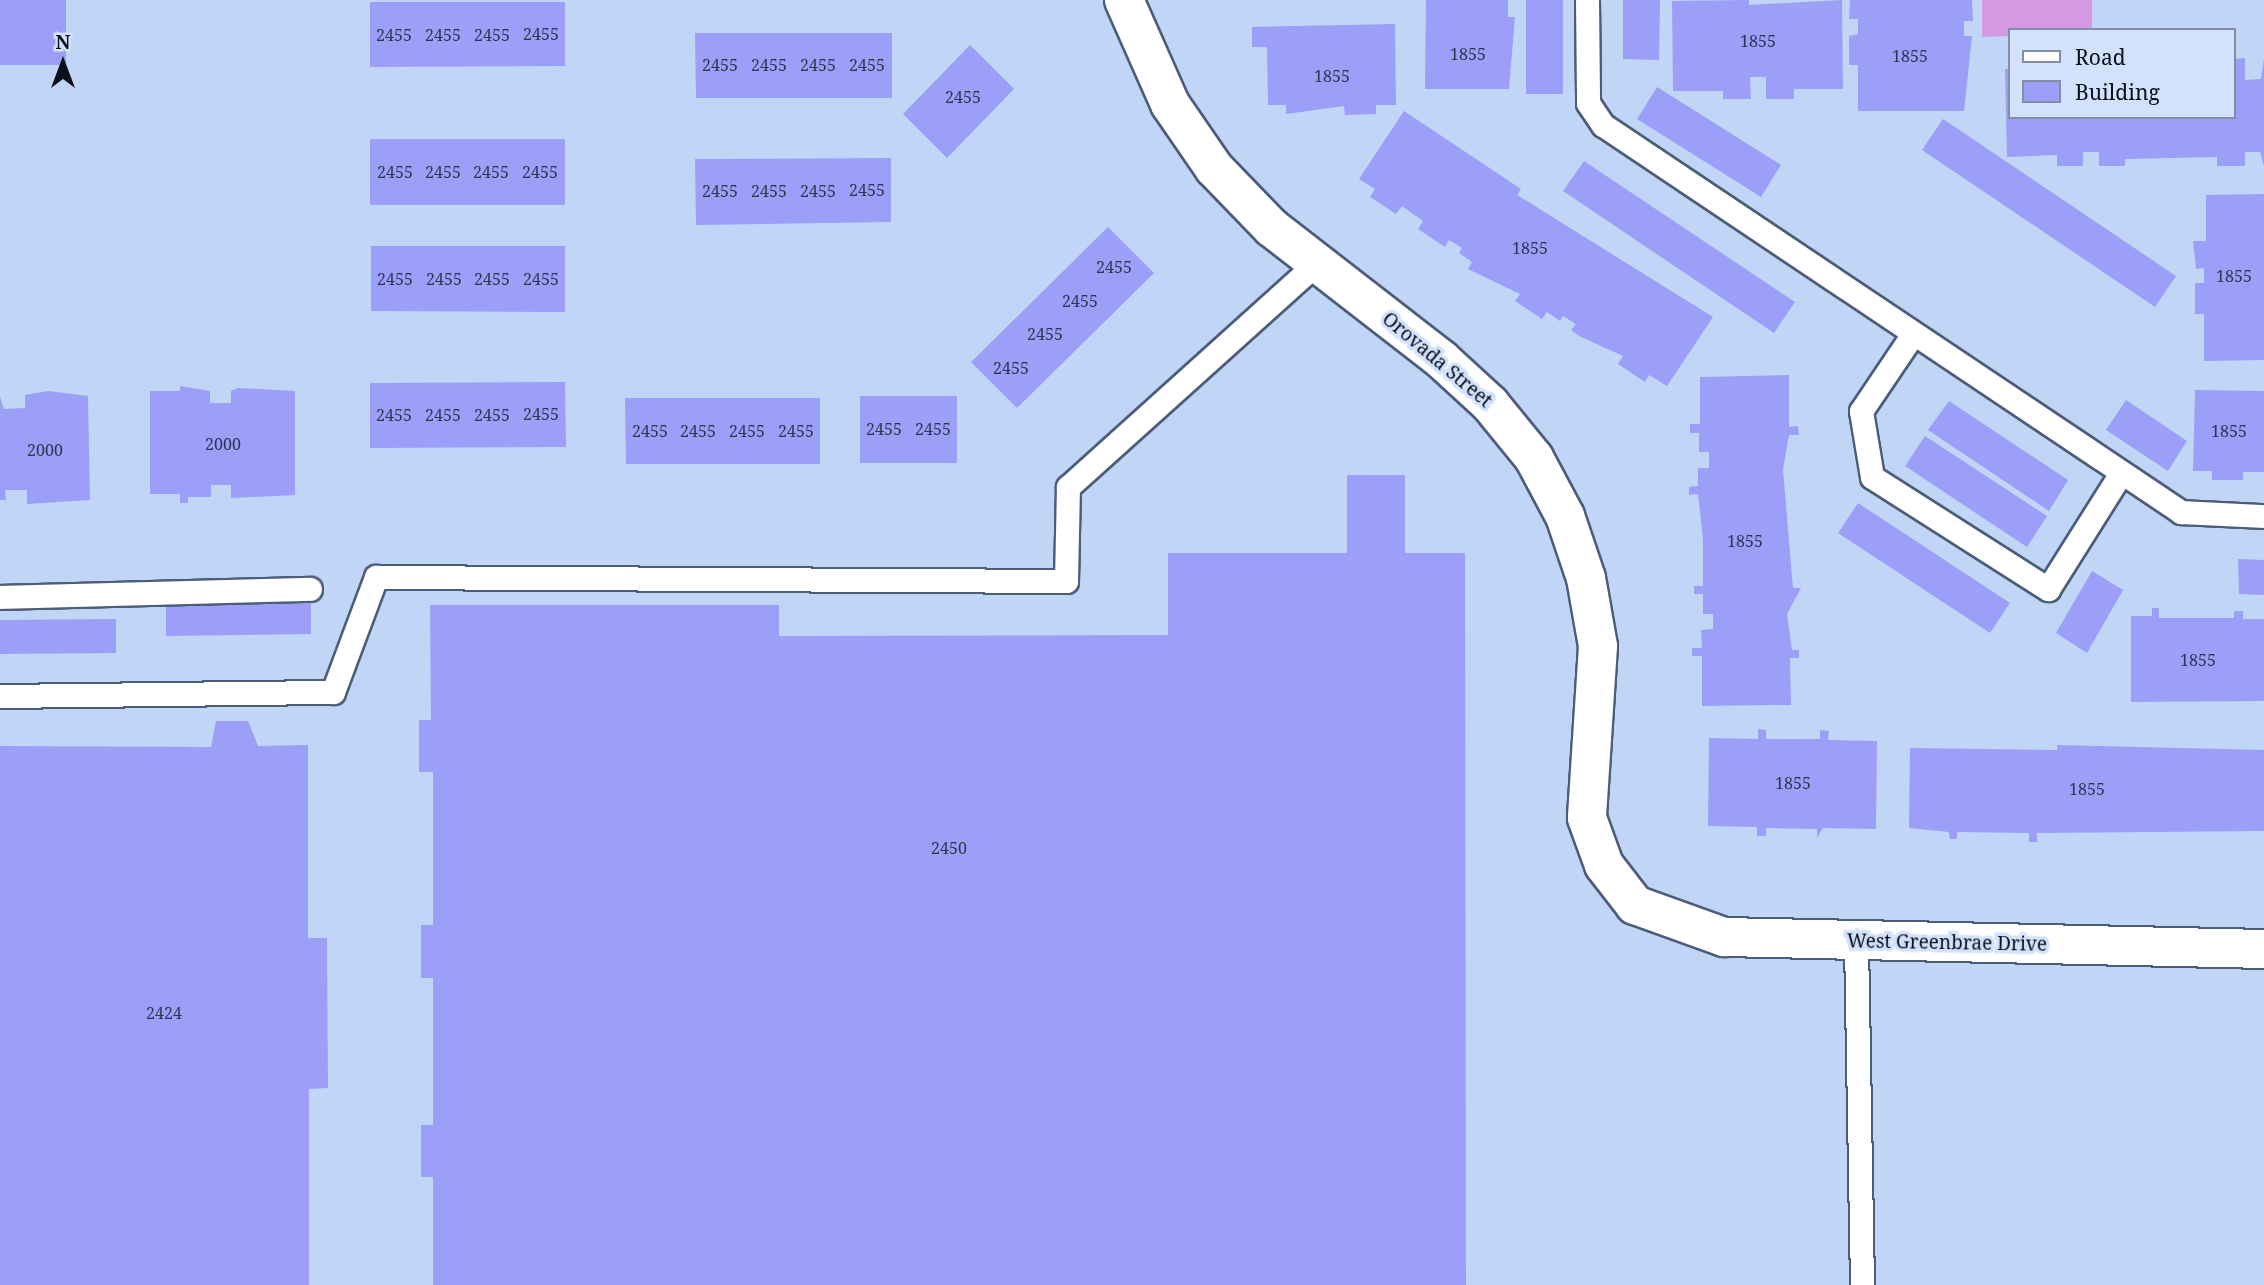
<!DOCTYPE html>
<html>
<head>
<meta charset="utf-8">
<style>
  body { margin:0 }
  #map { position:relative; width:2264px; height:1285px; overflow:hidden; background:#c1d5f6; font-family:"Noto Serif",serif }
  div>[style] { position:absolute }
  .green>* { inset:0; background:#d598e2 }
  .building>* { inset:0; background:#9b9ff7 }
  .roads { filter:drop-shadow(2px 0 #4c5d79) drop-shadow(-2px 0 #4c5d79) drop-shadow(0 2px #4c5d79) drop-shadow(0 -2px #4c5d79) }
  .service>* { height:23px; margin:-11.5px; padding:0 11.5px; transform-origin:11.5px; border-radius:11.5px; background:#fff }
  .tertiary>* { height:38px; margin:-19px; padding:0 19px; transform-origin:19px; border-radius:19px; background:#fff }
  span { translate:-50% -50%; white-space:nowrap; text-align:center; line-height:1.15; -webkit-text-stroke:7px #d2e2fd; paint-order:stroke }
  .number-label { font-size:16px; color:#2e3452 }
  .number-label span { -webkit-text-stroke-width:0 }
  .street-label { font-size:19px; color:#09101b }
  .legend { position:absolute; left:2008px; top:28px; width:228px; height:91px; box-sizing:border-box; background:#d2e2fd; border:2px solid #828ea3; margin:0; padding:9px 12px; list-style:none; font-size:21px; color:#09101b }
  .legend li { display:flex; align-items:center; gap:14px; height:35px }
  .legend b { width:35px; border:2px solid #828ea3 }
  .north { position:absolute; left:28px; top:28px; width:70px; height:70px; -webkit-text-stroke:5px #d2e2fd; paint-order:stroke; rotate:0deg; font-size:19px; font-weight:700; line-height:28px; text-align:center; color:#09101b }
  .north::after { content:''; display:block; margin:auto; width:24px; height:32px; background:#09101b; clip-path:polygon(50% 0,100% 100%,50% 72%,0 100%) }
</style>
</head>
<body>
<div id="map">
  <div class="green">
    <i style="clip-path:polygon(1982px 0,2092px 0,2092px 30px,2010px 30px,2010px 36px,1982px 37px)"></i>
  </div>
  <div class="building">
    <i style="clip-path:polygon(0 0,66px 0,66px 65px,0 65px)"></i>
    <i style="clip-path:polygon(1426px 0,1508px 0,1508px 17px,1515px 17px,1509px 89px,1425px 89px)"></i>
    <i style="clip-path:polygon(1526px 0,1563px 0,1563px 94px,1526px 94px)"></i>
    <i style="clip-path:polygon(1623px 0,1660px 0,1659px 60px,1623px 59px)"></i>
    <i style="clip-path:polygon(1749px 0,1749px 5px,1842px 0,1843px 89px,1794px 89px,1794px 99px,1766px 99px,1766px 77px,1750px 77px,1751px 99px,1723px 99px,1723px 91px,1673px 91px,1672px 1px)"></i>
    <i style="clip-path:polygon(1850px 0,1972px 0,1973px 21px,1964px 21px,1964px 36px,1972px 36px,1964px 111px,1858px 111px,1858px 65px,1849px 65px,1849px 36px,1858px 34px,1858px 19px,1849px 19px)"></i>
    <i style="clip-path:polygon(370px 2px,565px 2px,565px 66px,370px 67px)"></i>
    <i style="clip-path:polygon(1395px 24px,1396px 105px,1376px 105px,1376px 114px,1345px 115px,1344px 106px,1286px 114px,1286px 105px,1268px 105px,1267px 47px,1252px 47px,1252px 27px)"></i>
    <i style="clip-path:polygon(695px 33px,892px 33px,892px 98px,696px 98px)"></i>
    <i style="clip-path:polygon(970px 45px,1014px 89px,947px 158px,903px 114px)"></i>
    <i style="clip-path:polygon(2245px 58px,2245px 80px,2261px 79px,2264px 59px,2264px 166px,2260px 152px,2245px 152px,2245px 166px,2217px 166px,2217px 157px,2125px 159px,2125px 166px,2099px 166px,2099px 152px,2083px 152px,2083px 166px,2057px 166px,2057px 155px,2007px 157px,2005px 69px,2010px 69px,2010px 117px,2234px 117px,2234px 59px)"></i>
    <i style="clip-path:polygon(1657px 87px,1781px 165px,1761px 197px,1637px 119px)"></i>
    <i style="clip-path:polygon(1404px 111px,1521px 189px,1517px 195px,1713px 317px,1667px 386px,1649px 375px,1645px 382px,1618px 364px,1623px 356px,1579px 336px,1571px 330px,1576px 324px,1563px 316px,1560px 321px,1547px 312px,1542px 319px,1515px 301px,1520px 294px,1468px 269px,1472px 262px,1459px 253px,1462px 248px,1449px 240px,1445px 247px,1418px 229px,1423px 221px,1402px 206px,1396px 214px,1370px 197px,1375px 189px,1359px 179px)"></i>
    <i style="clip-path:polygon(1943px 119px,2176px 276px,2155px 307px,1922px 150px)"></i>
    <i style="clip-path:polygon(370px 139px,565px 139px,565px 205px,370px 205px)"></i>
    <i style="clip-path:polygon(891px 158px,891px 222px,696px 225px,695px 159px)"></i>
    <i style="clip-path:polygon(1584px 161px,1795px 302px,1774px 333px,1563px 191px)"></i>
    <i style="clip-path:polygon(2264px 194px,2264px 360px,2204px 361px,2204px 314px,2195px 314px,2195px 283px,2204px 283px,2204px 268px,2196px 269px,2193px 241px,2206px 241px,2206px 195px)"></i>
    <i style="clip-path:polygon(1108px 227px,1154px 273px,1017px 408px,971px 362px)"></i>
    <i style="clip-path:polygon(371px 246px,565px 246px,565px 312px,371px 311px)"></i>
    <i style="clip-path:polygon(1789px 375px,1789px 427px,1798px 426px,1799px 435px,1789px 435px,1783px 469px,1793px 588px,1801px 588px,1787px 614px,1792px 650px,1799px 650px,1799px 658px,1790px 658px,1791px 705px,1702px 706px,1702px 656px,1692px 656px,1692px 648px,1702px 648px,1701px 630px,1713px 629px,1713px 614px,1703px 614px,1703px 594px,1694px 594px,1694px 586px,1703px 586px,1703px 540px,1698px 494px,1689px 495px,1689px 487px,1698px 486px,1698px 468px,1709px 468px,1709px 452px,1699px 452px,1699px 433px,1690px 433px,1690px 424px,1700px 424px,1700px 377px)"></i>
    <i style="clip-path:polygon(565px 382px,566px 447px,370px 448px,370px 383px)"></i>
    <i style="clip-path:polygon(180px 386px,210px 391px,210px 403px,231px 403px,231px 391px,238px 388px,295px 391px,295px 495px,231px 498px,231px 485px,211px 485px,211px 497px,188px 497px,188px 503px,180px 503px,180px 494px,150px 494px,150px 391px,180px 391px)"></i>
    <i style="clip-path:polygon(2195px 390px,2264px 391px,2264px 472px,2243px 472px,2243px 480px,2212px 480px,2212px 471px,2193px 471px)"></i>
    <i style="clip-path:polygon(48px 391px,88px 396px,90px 500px,27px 504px,27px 490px,5px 490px,6px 500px,0 500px,0 397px,4px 409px,25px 408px,25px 395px)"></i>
    <i style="clip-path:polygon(860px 396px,957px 396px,957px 463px,860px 463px)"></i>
    <i style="clip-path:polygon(625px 398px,820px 398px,820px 464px,626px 464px)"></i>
    <i style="clip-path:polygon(2126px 400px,2187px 441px,2168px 471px,2106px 430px)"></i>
    <i style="clip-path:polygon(1949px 401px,2068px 480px,2049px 511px,1928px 430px)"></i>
    <i style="clip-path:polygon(1925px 436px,2047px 516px,2027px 547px,1905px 466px)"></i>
    <i style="clip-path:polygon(1347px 475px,1405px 475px,1405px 553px,1465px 553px,1466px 1285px,433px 1285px,433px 1177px,421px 1177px,421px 1125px,433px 1125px,433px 978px,421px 978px,421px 925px,433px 925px,433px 772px,419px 772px,419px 720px,431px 720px,430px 605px,779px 605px,779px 636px,1168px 635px,1168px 553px,1347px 553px)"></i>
    <i style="clip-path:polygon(1858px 503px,2010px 603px,1990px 633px,1838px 533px)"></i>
    <i style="clip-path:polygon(2238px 559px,2264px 560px,2264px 595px,2239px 594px)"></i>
    <i style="clip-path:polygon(2092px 571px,2123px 590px,2087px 653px,2056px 633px)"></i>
    <i style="clip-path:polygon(311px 600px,311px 634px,166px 636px,166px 601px)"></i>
    <i style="clip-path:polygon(2152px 608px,2159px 608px,2159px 618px,2234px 618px,2234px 611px,2243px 611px,2243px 619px,2264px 619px,2264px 701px,2131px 702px,2131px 616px,2152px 616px)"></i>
    <i style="clip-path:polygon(116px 619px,116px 653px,0 654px,0 620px)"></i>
    <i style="clip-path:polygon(216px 721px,248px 721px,258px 746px,308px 745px,308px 938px,327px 938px,328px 1088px,309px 1089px,309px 1285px,0 1285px,0 746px,211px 747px)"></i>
    <i style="clip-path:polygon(1758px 729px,1766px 730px,1766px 739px,1820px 739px,1820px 730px,1829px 731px,1828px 740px,1877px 741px,1876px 829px,1823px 828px,1817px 838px,1817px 829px,1766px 828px,1766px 836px,1757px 836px,1757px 827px,1708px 826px,1709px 738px,1758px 739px)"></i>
    <i style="clip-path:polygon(2057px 745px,2264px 750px,2264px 831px,2037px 833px,2037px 842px,2029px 842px,2029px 833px,1957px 832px,1957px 839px,1950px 839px,1949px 832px,1909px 828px,1910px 748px,2057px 750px)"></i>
  </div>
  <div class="roads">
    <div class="service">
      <i style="left:1587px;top:0;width:103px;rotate:89.4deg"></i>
      <i style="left:1588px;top:103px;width:27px;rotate:56deg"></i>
      <i style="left:1603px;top:125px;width:696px;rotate:33.8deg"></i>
      <i style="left:2181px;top:512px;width:83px;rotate:2.8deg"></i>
      <i style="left:1913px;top:334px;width:93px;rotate:124deg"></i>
      <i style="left:1861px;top:411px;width:67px;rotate:80.5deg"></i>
      <i style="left:1872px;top:477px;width:209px;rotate:32.5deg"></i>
      <i style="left:2048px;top:589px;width:137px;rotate:-57.8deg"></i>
      <i style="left:0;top:597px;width:310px;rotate:-1.5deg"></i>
      <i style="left:0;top:696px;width:333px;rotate:-0.7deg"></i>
      <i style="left:333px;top:692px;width:123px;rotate:-69.5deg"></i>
      <i style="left:376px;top:577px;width:690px;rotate:0.33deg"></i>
      <i style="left:1066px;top:581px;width:94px;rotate:-88.8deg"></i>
      <i style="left:1068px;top:487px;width:335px;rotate:-42deg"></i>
      <i style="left:1856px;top:941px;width:344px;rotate:89deg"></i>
    </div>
    <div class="tertiary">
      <i style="left:1124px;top:0;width:114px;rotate:66.1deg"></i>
      <i style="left:1170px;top:104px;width:78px;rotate:55.5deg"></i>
      <i style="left:1214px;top:168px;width:83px;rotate:46deg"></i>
      <i style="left:1272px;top:228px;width:214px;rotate:37.8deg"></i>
      <i style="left:1441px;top:359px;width:67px;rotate:42.6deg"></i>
      <i style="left:1490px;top:404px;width:70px;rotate:50.8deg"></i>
      <i style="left:1534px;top:458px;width:66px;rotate:61.9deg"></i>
      <i style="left:1565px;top:516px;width:65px;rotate:71.3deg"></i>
      <i style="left:1586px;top:578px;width:69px;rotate:80deg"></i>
      <i style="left:1598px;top:646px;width:172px;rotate:93.7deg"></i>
      <i style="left:1587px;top:818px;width:50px;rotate:70.1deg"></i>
      <i style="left:1604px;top:865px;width:51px;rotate:52.2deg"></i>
      <i style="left:1635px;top:905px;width:95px;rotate:19.8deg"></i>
      <i style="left:1724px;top:937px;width:540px;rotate:1.27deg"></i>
    </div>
  </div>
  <div class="number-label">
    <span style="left:541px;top:34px">2455</span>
    <span style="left:394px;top:35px">2455</span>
    <span style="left:443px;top:35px">2455</span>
    <span style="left:492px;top:35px">2455</span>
    <span style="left:1758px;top:41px">1855</span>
    <span style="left:1468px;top:54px">1855</span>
    <span style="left:1910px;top:56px">1855</span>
    <span style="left:720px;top:65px">2455</span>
    <span style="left:769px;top:65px">2455</span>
    <span style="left:818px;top:65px">2455</span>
    <span style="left:867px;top:65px">2455</span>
    <span style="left:1332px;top:76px">1855</span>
    <span style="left:963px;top:97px">2455</span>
    <span style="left:395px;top:172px">2455</span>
    <span style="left:443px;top:172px">2455</span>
    <span style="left:491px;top:172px">2455</span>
    <span style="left:540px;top:172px">2455</span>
    <span style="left:867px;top:190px">2455</span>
    <span style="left:720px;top:191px">2455</span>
    <span style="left:769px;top:191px">2455</span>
    <span style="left:818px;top:191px">2455</span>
    <span style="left:1530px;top:248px">1855</span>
    <span style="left:1114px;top:267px">2455</span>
    <span style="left:2234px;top:276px">1855</span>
    <span style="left:395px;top:279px">2455</span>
    <span style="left:444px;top:279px">2455</span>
    <span style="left:492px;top:279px">2455</span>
    <span style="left:541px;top:279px">2455</span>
    <span style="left:1080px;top:301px">2455</span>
    <span style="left:1045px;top:334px">2455</span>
    <span style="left:1011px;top:368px">2455</span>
    <span style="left:541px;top:414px">2455</span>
    <span style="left:394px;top:415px">2455</span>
    <span style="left:443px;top:415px">2455</span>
    <span style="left:492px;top:415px">2455</span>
    <span style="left:884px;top:429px">2455</span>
    <span style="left:933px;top:429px">2455</span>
    <span style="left:650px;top:431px">2455</span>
    <span style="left:698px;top:431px">2455</span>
    <span style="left:747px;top:431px">2455</span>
    <span style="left:796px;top:431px">2455</span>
    <span style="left:2229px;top:431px">1855</span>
    <span style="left:223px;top:444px">2000</span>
    <span style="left:45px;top:450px">2000</span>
    <span style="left:1745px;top:541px">1855</span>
    <span style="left:2198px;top:660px">1855</span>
    <span style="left:1793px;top:783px">1855</span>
    <span style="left:2087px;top:789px">1855</span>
    <span style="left:949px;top:848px">2450</span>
    <span style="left:164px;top:1013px">2424</span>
  </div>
  <div class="street-label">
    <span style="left:1437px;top:360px;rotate:40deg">Orovada Street</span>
    <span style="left:1947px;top:943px;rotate:1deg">West Greenbrae Drive</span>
  </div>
  <ul class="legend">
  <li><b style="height:9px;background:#fff"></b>Road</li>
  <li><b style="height:19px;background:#9b9ff7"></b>Building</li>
  </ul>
  <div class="north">N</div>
</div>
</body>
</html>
